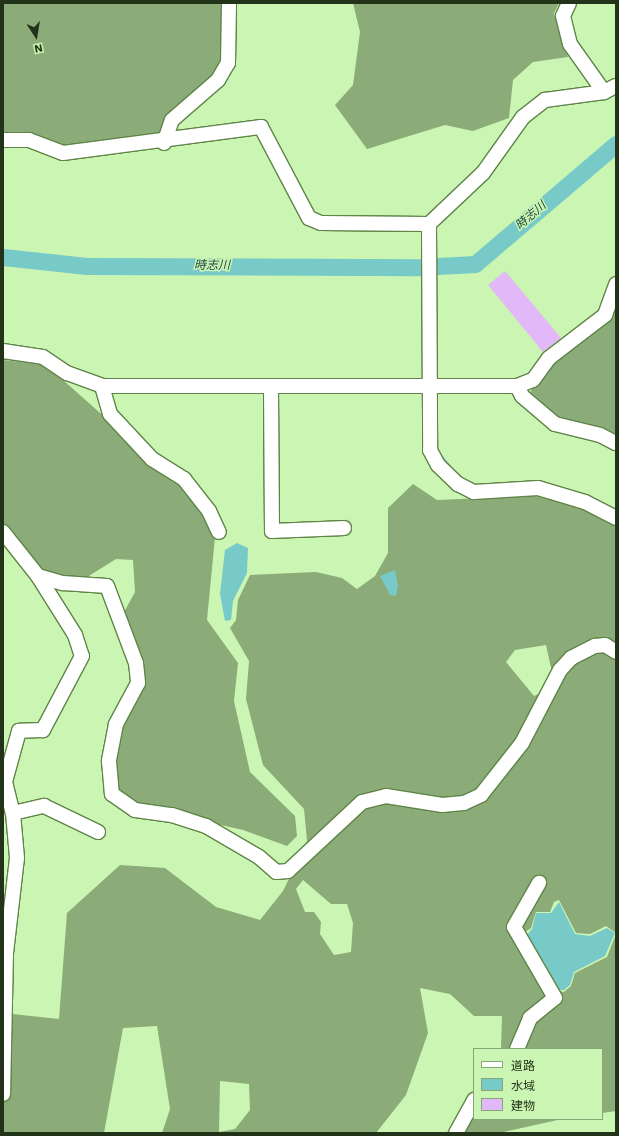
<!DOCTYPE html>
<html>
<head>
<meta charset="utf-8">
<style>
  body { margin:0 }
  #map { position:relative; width:619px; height:1136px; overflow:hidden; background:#cbf5b2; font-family:"Work Sans","Noto Sans JP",sans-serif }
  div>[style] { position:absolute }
  .forest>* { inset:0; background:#8bab78 }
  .water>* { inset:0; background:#78cac8 }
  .stream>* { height:3px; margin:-1.5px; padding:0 1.5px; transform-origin:1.5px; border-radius:1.5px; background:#78cac8 }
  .river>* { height:17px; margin:-8.5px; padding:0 8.5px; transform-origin:8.5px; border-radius:8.5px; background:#78cac8 }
  .building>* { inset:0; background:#e3b8f8 }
  .roads { filter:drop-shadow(1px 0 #5f8447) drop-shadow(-1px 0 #5f8447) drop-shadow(0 1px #5f8447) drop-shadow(0 -1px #5f8447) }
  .minor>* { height:14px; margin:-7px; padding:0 7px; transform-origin:7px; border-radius:7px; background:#fff }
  span { translate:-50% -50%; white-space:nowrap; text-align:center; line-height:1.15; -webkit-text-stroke:3px #cbf5b2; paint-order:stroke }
  .water-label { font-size:12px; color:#1f4645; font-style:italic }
  .frame { position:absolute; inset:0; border:4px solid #233319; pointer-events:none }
  .legend { position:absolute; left:473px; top:1048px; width:130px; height:72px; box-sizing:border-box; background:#cbf5b2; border:1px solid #88a775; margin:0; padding:5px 7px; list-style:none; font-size:12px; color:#233319 }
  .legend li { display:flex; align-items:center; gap:8px; height:20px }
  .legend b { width:20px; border:1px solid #88a775 }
  .north { position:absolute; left:16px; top:16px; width:40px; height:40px; -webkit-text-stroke:3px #cbf5b2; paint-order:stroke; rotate:168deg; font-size:11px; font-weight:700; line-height:16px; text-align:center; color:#233319 }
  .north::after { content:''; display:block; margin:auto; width:14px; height:18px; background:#233319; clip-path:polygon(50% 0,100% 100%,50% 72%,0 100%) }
</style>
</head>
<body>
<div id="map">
  <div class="forest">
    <i style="clip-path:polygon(3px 3px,224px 3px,222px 64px,160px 137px,64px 148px,3px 135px)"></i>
    <i style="clip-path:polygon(353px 3px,559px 3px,554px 13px,568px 57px,533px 62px,513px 80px,509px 118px,473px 131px,445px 125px,367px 149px,335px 105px,353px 85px,360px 32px)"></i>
    <i style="clip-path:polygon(616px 302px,616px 435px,601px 427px,559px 418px,530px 392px,552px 363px,610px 321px)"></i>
    <i style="clip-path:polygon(3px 360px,41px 364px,63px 380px,181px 485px,207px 518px,215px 537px,207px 620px,238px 663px,234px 701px,250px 772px,295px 816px,297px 836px,287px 846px,243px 830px,137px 806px,118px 793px,115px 763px,122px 726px,144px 686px,123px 614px,135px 592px,133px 560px,116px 559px,84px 579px,41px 573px,3px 524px)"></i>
    <i style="clip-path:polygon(evenodd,413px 484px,437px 500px,535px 496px,582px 507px,616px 524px,616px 933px,606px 926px,590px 934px,576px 933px,559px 900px,554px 902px,550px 912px,536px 912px,531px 928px,524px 933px,559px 991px,564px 992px,571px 986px,575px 973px,607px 957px,616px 934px,616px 1111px,602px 1113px,602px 1049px,501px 1049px,502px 1016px,474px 1016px,450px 994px,420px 988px,428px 1033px,406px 1095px,376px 1133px,162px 1133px,170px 1109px,157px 1026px,123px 1028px,104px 1133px,3px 1133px,3px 1013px,59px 1019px,67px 913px,120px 865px,165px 868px,216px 907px,260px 920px,283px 891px,307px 841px,304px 809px,263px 765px,246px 699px,249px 661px,230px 628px,236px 620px,238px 600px,250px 575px,316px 572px,342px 578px,357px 589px,375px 576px,388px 553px,388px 508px,413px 484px,546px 645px,555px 686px,534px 696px,506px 662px,515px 650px,546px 645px,413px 484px,303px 880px,331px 904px,347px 904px,353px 923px,351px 952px,334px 955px,320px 934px,321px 922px,314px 912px,305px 912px,296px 889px,303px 880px,413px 484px,220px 1081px,249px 1084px,250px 1110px,235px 1129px,219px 1132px,220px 1081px)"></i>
    <i style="clip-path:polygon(474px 1114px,474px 1119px,562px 1119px,499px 1133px,462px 1133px)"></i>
  </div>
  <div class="water">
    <i style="clip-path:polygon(237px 543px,248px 548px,247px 573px,233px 601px,231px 620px,225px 621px,220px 594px,225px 550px)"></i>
    <i style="clip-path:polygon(395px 570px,398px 586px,396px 596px,390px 595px,380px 576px)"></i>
    <i style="clip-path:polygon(559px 902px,575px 934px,590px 936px,607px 928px,615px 933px,605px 956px,574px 972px,570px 985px,564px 990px,559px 990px,525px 937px,532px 929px,536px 913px,551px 913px)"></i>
  </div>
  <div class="stream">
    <i style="left:439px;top:454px;width:17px;rotate:50deg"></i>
    <i style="left:575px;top:492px;width:16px;rotate:18deg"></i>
  </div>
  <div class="river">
    <i style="left:3px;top:257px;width:84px;rotate:6.1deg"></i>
    <i style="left:87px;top:266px;width:334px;rotate:0.2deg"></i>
    <i style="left:438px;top:266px;width:37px;rotate:-3deg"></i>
    <i style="left:475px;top:264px;width:185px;rotate:-40.4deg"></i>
  </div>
  <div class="building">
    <i style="clip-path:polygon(505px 271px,561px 338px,543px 352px,488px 285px)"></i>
  </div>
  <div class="roads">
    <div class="minor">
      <i style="left:569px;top:3px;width:14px;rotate:115deg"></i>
      <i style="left:563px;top:16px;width:29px;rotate:76deg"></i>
      <i style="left:570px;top:44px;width:59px;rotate:54.7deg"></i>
      <i style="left:3px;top:140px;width:26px"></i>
      <i style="left:29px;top:140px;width:36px;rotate:21deg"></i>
      <i style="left:63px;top:153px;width:200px;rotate:-7.5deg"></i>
      <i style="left:261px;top:127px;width:103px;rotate:62.2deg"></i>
      <i style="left:309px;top:218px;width:13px;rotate:23deg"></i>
      <i style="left:321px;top:223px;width:108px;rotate:0.5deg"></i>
      <i style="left:429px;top:224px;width:74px;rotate:-43.4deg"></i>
      <i style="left:483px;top:173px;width:69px;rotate:-54.5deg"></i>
      <i style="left:523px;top:117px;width:28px;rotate:-38deg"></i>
      <i style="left:545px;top:100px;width:60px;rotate:-7.7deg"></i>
      <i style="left:604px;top:92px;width:13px;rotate:-27deg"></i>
      <i style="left:164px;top:143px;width:24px;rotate:-71deg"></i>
      <i style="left:172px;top:120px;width:61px;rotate:-41deg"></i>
      <i style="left:218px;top:80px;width:20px;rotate:-60deg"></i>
      <i style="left:228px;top:63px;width:60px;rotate:-89deg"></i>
      <i style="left:429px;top:224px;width:226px;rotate:89.7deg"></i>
      <i style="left:430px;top:450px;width:17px;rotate:62deg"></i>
      <i style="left:438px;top:465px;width:28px;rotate:44deg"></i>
      <i style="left:458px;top:484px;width:18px;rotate:27deg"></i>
      <i style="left:474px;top:492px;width:64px;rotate:-3.6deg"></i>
      <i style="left:538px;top:488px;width:49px;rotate:16.6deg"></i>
      <i style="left:585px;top:502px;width:35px;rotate:27deg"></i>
      <i style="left:3px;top:351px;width:40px;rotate:8.5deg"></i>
      <i style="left:43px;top:357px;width:29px;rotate:34deg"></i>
      <i style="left:67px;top:373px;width:37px;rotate:20deg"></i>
      <i style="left:102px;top:386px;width:415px"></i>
      <i style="left:517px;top:386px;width:17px;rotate:-21deg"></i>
      <i style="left:533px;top:380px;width:27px;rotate:-54deg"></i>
      <i style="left:549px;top:358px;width:71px;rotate:-37.5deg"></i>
      <i style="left:605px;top:315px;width:33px;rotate:-70deg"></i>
      <i style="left:102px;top:386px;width:29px;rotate:74deg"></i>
      <i style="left:110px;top:414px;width:62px;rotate:47deg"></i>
      <i style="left:152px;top:459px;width:38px;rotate:32deg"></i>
      <i style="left:184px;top:479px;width:41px;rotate:52deg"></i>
      <i style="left:209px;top:511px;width:23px;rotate:65deg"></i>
      <i style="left:517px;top:386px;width:11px;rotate:63deg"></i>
      <i style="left:522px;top:396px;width:43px;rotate:40.3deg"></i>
      <i style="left:555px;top:424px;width:46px;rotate:13.7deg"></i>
      <i style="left:600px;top:435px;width:18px;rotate:27deg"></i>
      <i style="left:271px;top:388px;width:143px;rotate:89.6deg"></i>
      <i style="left:272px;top:531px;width:72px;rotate:-2.4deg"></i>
      <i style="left:3px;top:532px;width:56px;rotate:51.5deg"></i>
      <i style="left:38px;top:576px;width:70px;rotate:57.9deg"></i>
      <i style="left:75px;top:635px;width:22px;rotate:72deg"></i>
      <i style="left:82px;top:656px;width:84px;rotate:117.8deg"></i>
      <i style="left:43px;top:730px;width:24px;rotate:178deg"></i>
      <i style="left:19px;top:731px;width:53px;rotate:105.4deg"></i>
      <i style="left:5px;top:782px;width:32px;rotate:76deg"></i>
      <i style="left:13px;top:813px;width:45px;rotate:84.9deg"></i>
      <i style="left:17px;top:858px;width:96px;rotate:96.6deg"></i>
      <i style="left:6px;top:953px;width:141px;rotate:91.2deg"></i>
      <i style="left:38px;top:576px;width:26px;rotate:16deg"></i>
      <i style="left:63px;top:583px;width:44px;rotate:3.9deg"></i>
      <i style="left:107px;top:586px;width:82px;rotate:69.4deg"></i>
      <i style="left:136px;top:663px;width:20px;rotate:84deg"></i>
      <i style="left:138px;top:683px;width:47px;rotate:118.2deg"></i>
      <i style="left:116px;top:724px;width:38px;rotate:101deg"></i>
      <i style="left:109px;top:761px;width:33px;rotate:85deg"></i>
      <i style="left:112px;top:794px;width:28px;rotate:35deg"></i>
      <i style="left:135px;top:810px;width:37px;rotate:8deg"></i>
      <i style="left:172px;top:815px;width:36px;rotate:18deg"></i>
      <i style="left:206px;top:826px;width:61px;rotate:30.3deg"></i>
      <i style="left:259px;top:857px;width:23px;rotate:41deg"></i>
      <i style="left:276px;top:872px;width:12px;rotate:-5deg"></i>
      <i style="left:288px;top:871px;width:101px;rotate:-43deg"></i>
      <i style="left:362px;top:802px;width:25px;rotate:-14deg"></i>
      <i style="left:386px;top:796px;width:57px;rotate:9.1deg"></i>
      <i style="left:442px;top:805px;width:22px;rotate:-5deg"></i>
      <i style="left:464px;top:803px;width:19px;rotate:-25deg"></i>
      <i style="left:481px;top:795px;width:66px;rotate:-51.7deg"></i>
      <i style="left:522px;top:743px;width:82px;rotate:-62.5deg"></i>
      <i style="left:560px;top:670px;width:16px;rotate:-47deg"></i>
      <i style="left:571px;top:658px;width:27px;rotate:-27deg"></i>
      <i style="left:595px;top:646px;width:10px;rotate:-6deg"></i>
      <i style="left:605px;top:645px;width:13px;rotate:32deg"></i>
      <i style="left:13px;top:813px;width:32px;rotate:-13deg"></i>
      <i style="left:44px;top:806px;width:60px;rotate:25.7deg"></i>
      <i style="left:517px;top:1049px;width:34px;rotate:-67deg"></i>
      <i style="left:530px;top:1018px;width:32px;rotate:-39deg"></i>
      <i style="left:555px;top:998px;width:82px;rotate:-120deg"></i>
      <i style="left:514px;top:927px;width:51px;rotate:-60.4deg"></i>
      <i style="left:456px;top:1133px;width:38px;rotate:-61deg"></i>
    </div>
  </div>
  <div class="water-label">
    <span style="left:531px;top:216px;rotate:-41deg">時志川</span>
    <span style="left:212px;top:266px">時志川</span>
  </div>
  <div class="frame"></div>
  <ul class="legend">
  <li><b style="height:5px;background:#fff"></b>道路</li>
  <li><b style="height:11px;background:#78cac8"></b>水域</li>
  <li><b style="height:11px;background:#e3b8f8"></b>建物</li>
  </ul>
  <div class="north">N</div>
</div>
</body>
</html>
